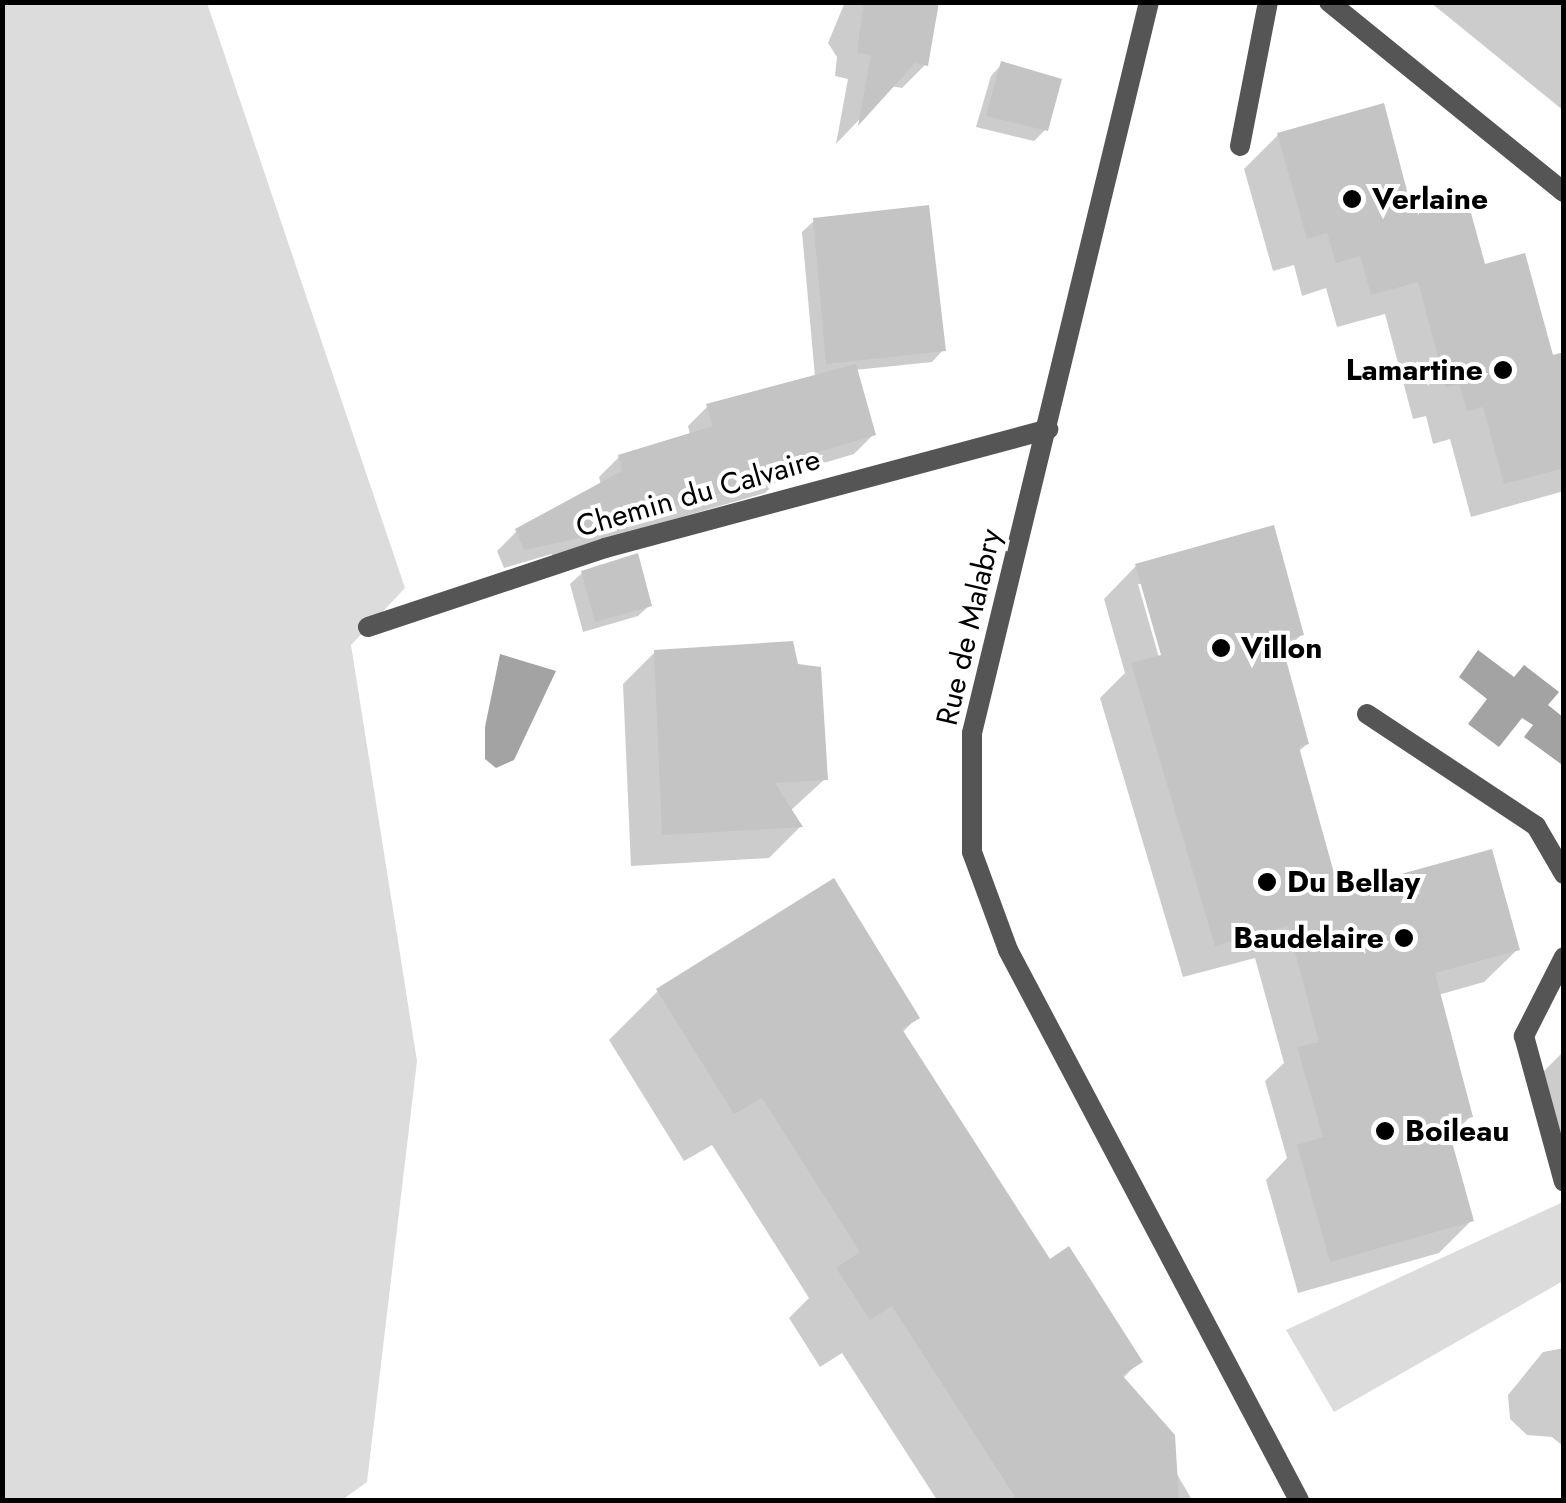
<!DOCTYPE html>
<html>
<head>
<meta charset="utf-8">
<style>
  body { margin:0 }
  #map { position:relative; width:1566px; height:1503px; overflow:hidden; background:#fff; font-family:Jost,sans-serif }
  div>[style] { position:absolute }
  .green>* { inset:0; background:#dcdcdc }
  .water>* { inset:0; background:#a3a3a3 }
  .shadow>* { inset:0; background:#0003 }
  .building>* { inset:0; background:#c4c4c4 }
  .lane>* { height:20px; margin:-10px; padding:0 10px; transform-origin:10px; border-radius:10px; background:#555 }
  .street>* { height:20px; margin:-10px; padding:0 10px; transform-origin:10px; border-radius:10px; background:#555 }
  .dots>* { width:28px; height:28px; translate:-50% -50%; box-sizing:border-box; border:5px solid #fff; border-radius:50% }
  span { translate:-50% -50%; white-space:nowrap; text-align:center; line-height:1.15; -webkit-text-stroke:8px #fff; paint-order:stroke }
  .poi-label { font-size:30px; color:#000; font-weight:700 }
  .left { translate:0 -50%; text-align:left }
  .right { translate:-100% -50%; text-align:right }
  .street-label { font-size:30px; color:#000 }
  .frame { position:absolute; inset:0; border:5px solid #000; pointer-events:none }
</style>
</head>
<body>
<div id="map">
  <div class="green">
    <i style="clip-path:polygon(3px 3px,207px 3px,405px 588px,351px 645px,417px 1061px,367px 1482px,342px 1500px,3px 1500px)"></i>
    <i style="clip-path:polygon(1563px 1202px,1563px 1281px,1334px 1412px,1286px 1330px)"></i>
  </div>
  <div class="water">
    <i style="clip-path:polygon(1478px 650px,1514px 677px,1524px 665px,1559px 692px,1548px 705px,1563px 717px,1561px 764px,1524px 737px,1533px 725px,1522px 718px,1499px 747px,1468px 724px,1487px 699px,1459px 677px)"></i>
    <i style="clip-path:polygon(500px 654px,556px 671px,514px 760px,496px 768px,485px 759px,485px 727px)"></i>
  </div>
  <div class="shadow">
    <i style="clip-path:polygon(845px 2px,936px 2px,926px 64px,902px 88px,891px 86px,836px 144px,848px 79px,835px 76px,837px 57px,828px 43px)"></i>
    <i style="clip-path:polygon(1430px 2px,1564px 2px,1564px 111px)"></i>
    <i style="clip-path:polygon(1002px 64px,1046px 129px,1034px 141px,976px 127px,991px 76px)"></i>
    <i style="clip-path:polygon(1278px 135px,1410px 209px,1484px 267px,1551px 359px,1564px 355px,1564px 491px,1471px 517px,1450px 439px,1433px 444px,1426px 416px,1413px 419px,1385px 314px,1337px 327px,1326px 288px,1302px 296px,1294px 265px,1273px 271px,1244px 169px)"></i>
    <i style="clip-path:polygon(814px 221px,943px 350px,932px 362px,855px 370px,874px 434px,854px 454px,783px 475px,765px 493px,619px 535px,554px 562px,552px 554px,504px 568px,497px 551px,517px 531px,601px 485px,599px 477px,619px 457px,690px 435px,688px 426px,708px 406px,815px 377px,802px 232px)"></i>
    <i style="clip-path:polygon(evenodd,1136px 566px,1302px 634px,1282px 654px,1307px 744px,1298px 752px,1337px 894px,1517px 950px,1484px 982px,1438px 995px,1470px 1117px,1448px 1139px,1472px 1220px,1439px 1253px,1298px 1293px,1266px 1180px,1287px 1158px,1265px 1081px,1284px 1063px,1255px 958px,1183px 977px,1100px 698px,1125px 673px,1104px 599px,1136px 566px,1138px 584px,1143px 584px,1167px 666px,1162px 668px,1138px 584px)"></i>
    <i style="clip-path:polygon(582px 573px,650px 605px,638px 616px,583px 632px,570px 584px)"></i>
    <i style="clip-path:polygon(655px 652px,825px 779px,790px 811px,800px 827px,769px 858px,631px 866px,623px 684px)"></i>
    <i style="clip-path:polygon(658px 991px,917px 1017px,902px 1033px,1049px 1262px,1140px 1361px,1122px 1379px,1192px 1500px,937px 1500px,842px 1353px,820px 1367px,789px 1318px,809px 1298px,712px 1145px,684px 1161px,609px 1040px)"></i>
    <i style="clip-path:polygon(1564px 1051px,1564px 1162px,1539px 1076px)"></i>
    <i style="clip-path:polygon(1564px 1348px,1564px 1447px,1552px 1437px,1527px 1435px,1510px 1419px,1508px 1395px,1543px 1352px)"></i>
  </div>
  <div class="building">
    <i style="clip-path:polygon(864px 2px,939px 2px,928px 66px,915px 63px,858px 126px,871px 55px,857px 53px)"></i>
    <i style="clip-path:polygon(1001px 61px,1062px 79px,1048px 131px,986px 116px)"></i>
    <i style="clip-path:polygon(1384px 103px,1411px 206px,1465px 191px,1485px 264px,1525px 253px,1553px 355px,1564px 352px,1564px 468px,1504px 484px,1483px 407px,1467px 411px,1459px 384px,1446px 387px,1418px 282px,1371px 295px,1360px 256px,1336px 263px,1327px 233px,1307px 239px,1277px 133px)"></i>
    <i style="clip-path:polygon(929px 205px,946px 351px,826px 364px,813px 218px)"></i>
    <i style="clip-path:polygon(856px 364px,876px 435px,785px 462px,788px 474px,629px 519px,631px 527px,524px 550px,515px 529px,622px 471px,618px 455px,713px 426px,706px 404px)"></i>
    <i style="clip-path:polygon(1274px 525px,1304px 635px,1281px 641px,1309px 744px,1299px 747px,1339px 891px,1492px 849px,1520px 950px,1435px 973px,1473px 1117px,1447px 1124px,1474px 1221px,1330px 1262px,1297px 1145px,1323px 1137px,1297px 1047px,1319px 1042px,1288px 926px,1215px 946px,1131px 663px,1161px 655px,1135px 564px)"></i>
    <i style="clip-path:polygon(638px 553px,652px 606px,595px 622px,581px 571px)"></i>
    <i style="clip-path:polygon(793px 641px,798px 664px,821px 667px,828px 780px,775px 783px,803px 827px,662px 835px,654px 650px)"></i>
    <i style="clip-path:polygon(834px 878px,920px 1018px,902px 1029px,1050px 1259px,1069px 1246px,1143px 1362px,1122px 1375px,1175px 1435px,1179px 1500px,1017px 1500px,892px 1306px,870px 1320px,836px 1268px,860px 1252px,762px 1098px,734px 1114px,656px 989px)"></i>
  </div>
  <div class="lane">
    <i style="left:368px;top:627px;width:250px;rotate:-18.4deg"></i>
    <i style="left:605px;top:548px;width:459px;rotate:-15deg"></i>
  </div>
  <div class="street">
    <i style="left:1149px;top:2px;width:752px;rotate:103.61deg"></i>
    <i style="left:972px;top:733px;width:119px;rotate:90deg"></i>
    <i style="left:972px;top:852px;width:104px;rotate:69.8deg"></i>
    <i style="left:1008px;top:950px;width:622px;rotate:62.12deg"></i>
    <i style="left:1329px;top:2px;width:302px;rotate:39deg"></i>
    <i style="left:1240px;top:146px;width:147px;rotate:-79deg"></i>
    <i style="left:1367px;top:714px;width:203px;rotate:33.5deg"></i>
    <i style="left:1536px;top:826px;width:56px;rotate:59.7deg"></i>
    <i style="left:1564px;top:957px;width:89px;rotate:116.9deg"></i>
    <i style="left:1524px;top:1036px;width:151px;rotate:74.7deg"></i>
  </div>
  <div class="dots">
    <i style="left:1352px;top:199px;background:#000"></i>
    <i style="left:1503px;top:370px;background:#000"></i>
    <i style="left:1221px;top:648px;background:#000"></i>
    <i style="left:1267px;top:882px;background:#000"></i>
    <i style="left:1404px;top:938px;background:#000"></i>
    <i style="left:1385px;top:1131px;background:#000"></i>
  </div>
  <div class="poi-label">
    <span class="left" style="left:1372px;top:199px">Verlaine</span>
    <span class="right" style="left:1483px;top:370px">Lamartine</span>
    <span class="left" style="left:1241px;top:648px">Villon</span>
    <span class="left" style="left:1287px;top:882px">Du Bellay</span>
    <span class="right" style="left:1384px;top:938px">Baudelaire</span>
    <span class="left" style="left:1405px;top:1131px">Boileau</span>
  </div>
  <div class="street-label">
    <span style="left:698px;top:493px;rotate:-16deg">Chemin du Calvaire</span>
    <span style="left:969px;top:627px;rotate:-77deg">Rue de Malabry</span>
  </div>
  <div class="frame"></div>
</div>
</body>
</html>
